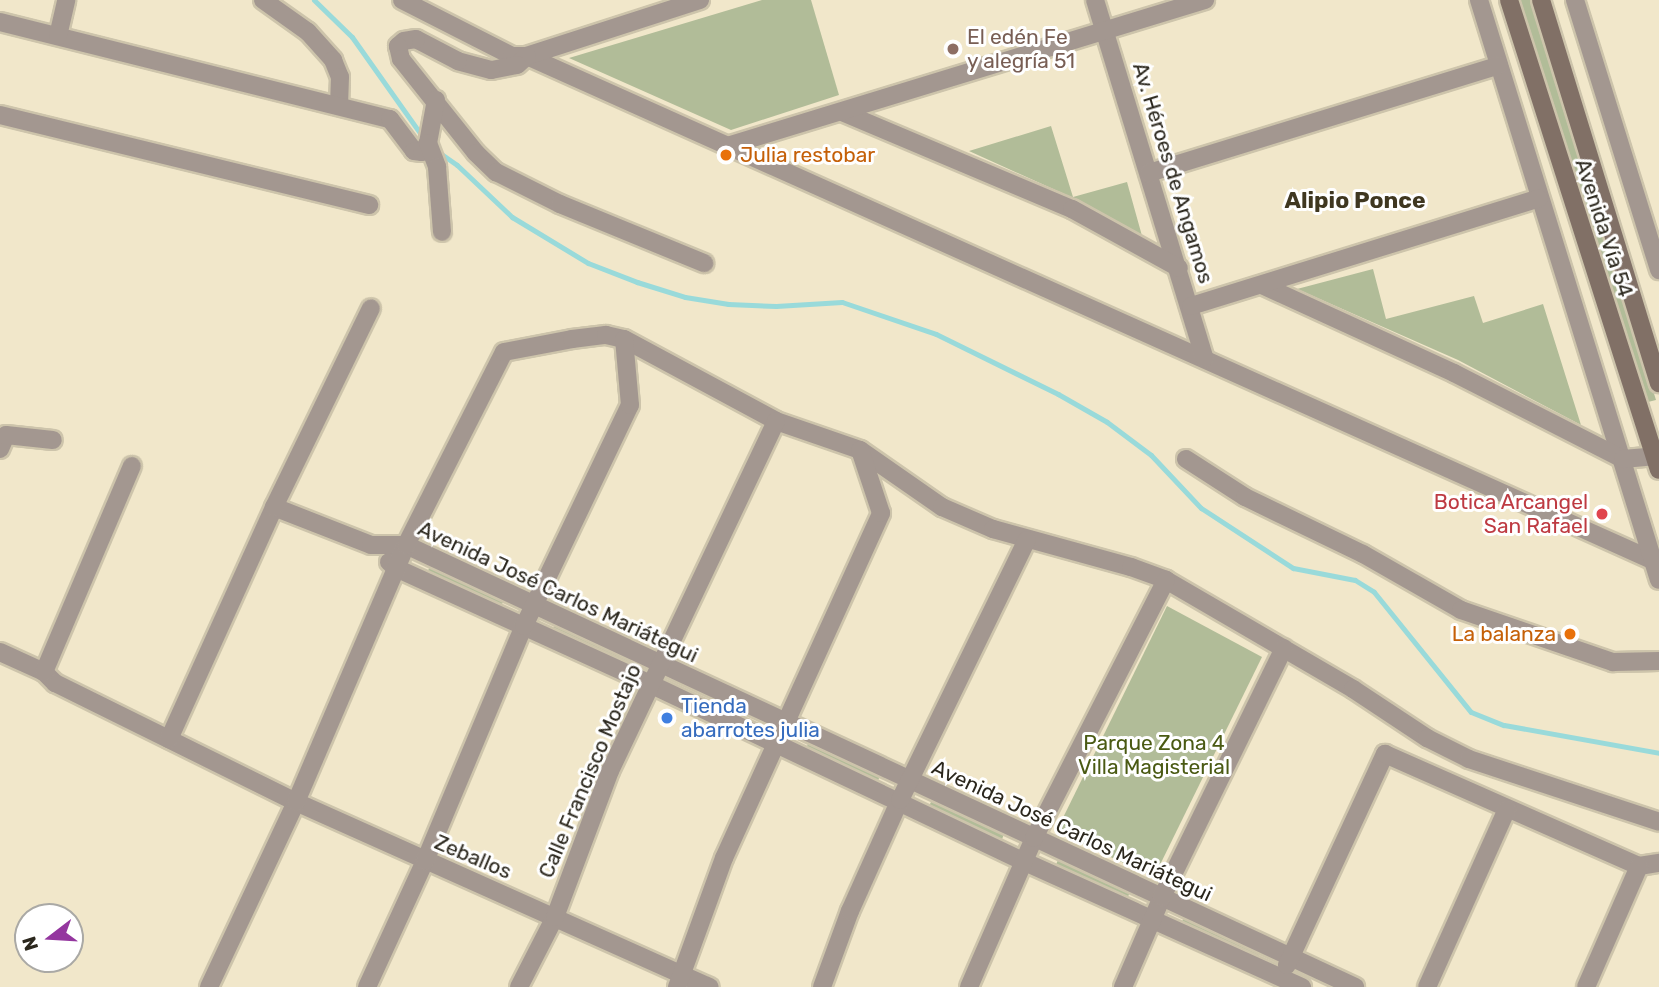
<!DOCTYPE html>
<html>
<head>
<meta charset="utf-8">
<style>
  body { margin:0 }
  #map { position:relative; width:1659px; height:987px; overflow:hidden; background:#f1e7ca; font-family:Rubik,sans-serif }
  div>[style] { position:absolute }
  .green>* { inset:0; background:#b1bc98 }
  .stream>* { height:5px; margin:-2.5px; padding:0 2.5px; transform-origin:2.5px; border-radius:2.5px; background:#99dada }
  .roads { filter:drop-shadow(2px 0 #cdc4ab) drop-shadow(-2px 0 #cdc4ab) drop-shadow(0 2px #cdc4ab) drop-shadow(0 -2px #cdc4ab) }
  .minor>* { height:18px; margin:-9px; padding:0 9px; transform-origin:9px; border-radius:9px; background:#a39790 }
  .secondary>* { height:18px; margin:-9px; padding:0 9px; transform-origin:9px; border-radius:9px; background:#817066 }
  .dots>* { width:19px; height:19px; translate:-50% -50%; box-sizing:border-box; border:4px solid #fff; border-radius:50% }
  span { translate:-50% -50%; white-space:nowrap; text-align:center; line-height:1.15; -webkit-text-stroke:6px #fff; paint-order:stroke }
  .education-label { font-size:21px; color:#785e54 }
  .left { translate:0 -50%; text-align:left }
  .food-label { font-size:21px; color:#c56008 }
  .right { translate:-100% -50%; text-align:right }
  .street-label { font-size:21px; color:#2b271d }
  .health-label { font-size:21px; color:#be3a42 }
  .shop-label { font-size:21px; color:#366cbe }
  .park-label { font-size:21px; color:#4a5a13 }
  .neighbourhood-label { font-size:23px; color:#3f3720; font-weight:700 }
  .north { position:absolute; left:14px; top:903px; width:70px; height:70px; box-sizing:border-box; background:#fff; border:2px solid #aaa9a5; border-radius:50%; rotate:253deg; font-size:19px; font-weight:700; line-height:28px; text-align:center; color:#2b271d }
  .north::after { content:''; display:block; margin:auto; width:24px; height:32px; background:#94369f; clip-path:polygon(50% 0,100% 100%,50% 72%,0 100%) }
</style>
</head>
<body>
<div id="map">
  <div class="green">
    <i style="clip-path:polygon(762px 0,811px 0,839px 95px,731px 130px,569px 58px)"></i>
    <i style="clip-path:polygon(1519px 0,1532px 0,1656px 400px,1644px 403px)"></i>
    <i style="clip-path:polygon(1051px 126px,1073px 197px,1127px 182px,1144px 243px,1073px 198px,969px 151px)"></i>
    <i style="clip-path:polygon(1373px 269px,1386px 319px,1474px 296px,1483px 323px,1543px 304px,1581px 425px,1458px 360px,1297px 289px)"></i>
    <i style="clip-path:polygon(430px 566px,504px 600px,500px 608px,427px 573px)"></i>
    <i style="clip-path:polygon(1167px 606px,1262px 657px,1154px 877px,1056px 832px)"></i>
    <i style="clip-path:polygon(555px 624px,630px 658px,627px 665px,552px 631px)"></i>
    <i style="clip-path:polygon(809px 741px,880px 776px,877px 783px,806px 749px)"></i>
    <i style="clip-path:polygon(932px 800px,1004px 834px,1001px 842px,928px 808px)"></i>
    <i style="clip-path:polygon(1058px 860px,1130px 892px,1127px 899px,1055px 867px)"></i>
    <i style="clip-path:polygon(1184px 917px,1260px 951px,1257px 958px,1181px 924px)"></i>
  </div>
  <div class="stream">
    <i style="left:314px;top:0;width:53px;rotate:44.2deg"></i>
    <i style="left:352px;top:37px;width:126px;rotate:54.7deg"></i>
    <i style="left:437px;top:151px;width:24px;rotate:35deg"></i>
    <i style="left:457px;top:165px;width:76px;rotate:43.4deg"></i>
    <i style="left:512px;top:217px;width:89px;rotate:31.2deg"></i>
    <i style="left:588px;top:263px;width:53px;rotate:21.2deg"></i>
    <i style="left:637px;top:282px;width:50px;rotate:17.4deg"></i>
    <i style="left:685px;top:297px;width:44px;rotate:9.2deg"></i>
    <i style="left:728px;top:304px;width:48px;rotate:2.4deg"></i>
    <i style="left:776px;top:306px;width:66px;rotate:-3.5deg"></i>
    <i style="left:842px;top:302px;width:99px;rotate:18.8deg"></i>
    <i style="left:936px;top:334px;width:136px;rotate:26.2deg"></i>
    <i style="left:1058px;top:394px;width:56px;rotate:29.7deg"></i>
    <i style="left:1107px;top:422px;width:55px;rotate:36.9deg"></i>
    <i style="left:1151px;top:455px;width:73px;rotate:46.7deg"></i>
    <i style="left:1201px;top:508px;width:110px;rotate:33.1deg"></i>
    <i style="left:1293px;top:568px;width:63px;rotate:11deg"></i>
    <i style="left:1355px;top:580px;width:22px;rotate:32deg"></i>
    <i style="left:1374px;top:592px;width:154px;rotate:51.1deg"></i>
    <i style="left:1471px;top:712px;width:35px;rotate:22deg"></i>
    <i style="left:1504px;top:725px;width:158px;rotate:10.2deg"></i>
  </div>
  <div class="roads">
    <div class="minor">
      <i style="left:263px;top:0;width:55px;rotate:35.4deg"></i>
      <i style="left:308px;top:32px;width:38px;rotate:48deg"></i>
      <i style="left:333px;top:60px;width:18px;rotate:68deg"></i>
      <i style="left:340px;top:77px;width:29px;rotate:92deg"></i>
      <i style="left:402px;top:0;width:123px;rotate:27deg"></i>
      <i style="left:512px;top:56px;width:15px"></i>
      <i style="left:527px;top:56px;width:1240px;rotate:24.13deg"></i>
      <i style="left:700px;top:0;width:182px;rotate:162.1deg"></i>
      <i style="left:527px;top:56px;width:13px;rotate:138deg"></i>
      <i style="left:517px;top:65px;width:26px;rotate:169deg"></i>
      <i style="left:491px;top:70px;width:34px;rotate:-165deg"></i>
      <i style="left:458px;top:61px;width:47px;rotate:-152.4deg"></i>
      <i style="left:416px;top:39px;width:12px;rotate:171deg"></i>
      <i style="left:404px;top:41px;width:8px;rotate:140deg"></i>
      <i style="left:398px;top:46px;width:13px;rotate:77deg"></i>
      <i style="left:401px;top:59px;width:120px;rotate:51.4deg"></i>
      <i style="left:476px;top:153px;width:28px;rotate:44deg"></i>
      <i style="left:496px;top:172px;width:72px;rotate:26.6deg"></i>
      <i style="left:560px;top:204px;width:156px;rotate:22.3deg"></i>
      <i style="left:1095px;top:0;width:375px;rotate:73deg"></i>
      <i style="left:1479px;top:0;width:607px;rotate:72.76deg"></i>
      <i style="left:1575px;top:0;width:283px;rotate:72.7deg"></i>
      <i style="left:0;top:22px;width:402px;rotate:14deg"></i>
      <i style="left:390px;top:119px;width:40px;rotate:53deg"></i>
      <i style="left:414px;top:151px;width:8px;rotate:7deg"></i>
      <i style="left:422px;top:152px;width:11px;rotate:-56deg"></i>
      <i style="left:428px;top:143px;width:44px;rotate:-79.5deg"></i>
      <i style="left:58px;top:36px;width:37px;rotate:-77deg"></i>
      <i style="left:842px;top:112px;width:250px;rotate:22.9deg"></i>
      <i style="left:1072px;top:209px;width:122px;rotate:28.9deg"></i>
      <i style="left:0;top:115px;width:380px;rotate:13.7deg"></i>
      <i style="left:428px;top:143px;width:26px;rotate:69deg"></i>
      <i style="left:437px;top:167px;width:65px;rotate:85.6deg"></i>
      <i style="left:727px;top:146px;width:500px;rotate:-17deg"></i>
      <i style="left:1149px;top:173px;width:366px;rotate:-17.1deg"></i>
      <i style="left:1262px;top:285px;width:211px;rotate:24.6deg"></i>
      <i style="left:1454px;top:373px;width:190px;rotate:27deg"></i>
      <i style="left:1623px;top:459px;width:36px;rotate:-5deg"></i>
      <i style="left:1191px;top:306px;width:364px;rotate:-17.2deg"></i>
      <i style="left:0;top:449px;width:15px;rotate:-67deg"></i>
      <i style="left:6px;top:435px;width:47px;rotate:6.1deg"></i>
      <i style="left:1186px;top:459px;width:70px;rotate:32.8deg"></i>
      <i style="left:1245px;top:497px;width:131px;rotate:25.8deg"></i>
      <i style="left:1363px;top:554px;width:113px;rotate:29.7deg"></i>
      <i style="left:1461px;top:610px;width:161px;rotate:18.9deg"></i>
      <i style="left:1613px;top:662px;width:46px;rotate:-1.2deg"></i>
      <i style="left:274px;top:507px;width:104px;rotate:21.4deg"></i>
      <i style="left:371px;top:545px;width:35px"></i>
      <i style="left:406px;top:545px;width:1047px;rotate:24.97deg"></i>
      <i style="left:389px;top:562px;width:9px;rotate:41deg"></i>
      <i style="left:396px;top:568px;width:279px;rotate:24.5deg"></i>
      <i style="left:650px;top:684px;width:415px;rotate:25.4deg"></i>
      <i style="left:1025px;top:862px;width:304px;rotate:24.3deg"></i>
      <i style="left:0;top:652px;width:48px;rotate:24.4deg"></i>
      <i style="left:44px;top:672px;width:16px;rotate:45deg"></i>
      <i style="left:55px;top:683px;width:269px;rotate:26.3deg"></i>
      <i style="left:296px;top:802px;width:453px;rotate:24.1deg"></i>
      <i style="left:44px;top:672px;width:224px;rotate:-66.9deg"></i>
      <i style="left:169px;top:739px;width:255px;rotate:-65.6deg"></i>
      <i style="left:274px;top:507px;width:221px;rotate:-64deg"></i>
      <i style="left:1287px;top:965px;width:233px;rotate:-65.1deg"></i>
      <i style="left:1385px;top:754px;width:278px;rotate:23.8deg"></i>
      <i style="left:1639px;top:866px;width:20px;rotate:-9deg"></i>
      <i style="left:209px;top:987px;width:204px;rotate:-64.8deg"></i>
      <i style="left:296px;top:802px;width:280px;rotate:-66.8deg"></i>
      <i style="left:406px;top:545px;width:216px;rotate:-63.1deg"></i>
      <i style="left:504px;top:352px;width:69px;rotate:-10.8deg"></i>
      <i style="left:572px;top:339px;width:34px;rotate:-7deg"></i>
      <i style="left:606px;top:335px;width:18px;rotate:13deg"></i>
      <i style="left:624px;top:339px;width:173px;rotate:28.3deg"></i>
      <i style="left:776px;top:421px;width:89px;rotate:19deg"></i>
      <i style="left:860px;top:450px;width:100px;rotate:34.8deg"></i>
      <i style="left:942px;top:507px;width:56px;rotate:23.3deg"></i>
      <i style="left:993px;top:529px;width:143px;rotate:15.4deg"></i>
      <i style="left:1131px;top:567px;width:37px;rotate:20deg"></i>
      <i style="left:1166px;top:580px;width:216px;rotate:30.2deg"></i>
      <i style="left:1353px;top:689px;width:89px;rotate:33.5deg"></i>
      <i style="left:1427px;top:738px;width:47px;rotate:26.6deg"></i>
      <i style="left:1469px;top:759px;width:200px;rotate:18.3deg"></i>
      <i style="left:367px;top:987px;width:139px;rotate:-65.3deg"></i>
      <i style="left:425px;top:861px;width:255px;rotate:-67.2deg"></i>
      <i style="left:524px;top:626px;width:245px;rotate:-64.4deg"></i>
      <i style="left:630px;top:405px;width:66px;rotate:-95.2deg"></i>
      <i style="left:519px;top:987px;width:79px;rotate:-62.8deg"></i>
      <i style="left:555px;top:917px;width:156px;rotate:-69.4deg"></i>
      <i style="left:610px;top:771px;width:387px;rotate:-64.6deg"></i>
      <i style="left:677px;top:987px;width:137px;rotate:-70deg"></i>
      <i style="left:724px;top:858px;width:379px;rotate:-65.5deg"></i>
      <i style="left:881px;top:513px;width:66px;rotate:-108.4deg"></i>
      <i style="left:822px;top:987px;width:81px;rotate:-69.8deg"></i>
      <i style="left:850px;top:911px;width:122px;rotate:-65.8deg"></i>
      <i style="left:900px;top:800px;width:289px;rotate:-64deg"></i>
      <i style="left:969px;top:987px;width:163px;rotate:-66.4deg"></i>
      <i style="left:1034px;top:838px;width:290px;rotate:-62.9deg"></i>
      <i style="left:1123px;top:987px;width:98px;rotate:-66.6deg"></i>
      <i style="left:1162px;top:897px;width:277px;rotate:-63.9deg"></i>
      <i style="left:1427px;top:987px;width:195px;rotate:-65.8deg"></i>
      <i style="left:1586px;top:987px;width:132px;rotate:-66.3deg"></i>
    </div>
    <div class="secondary">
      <i style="left:1509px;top:0;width:493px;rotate:72.3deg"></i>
      <i style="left:1541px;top:0;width:401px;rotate:72.9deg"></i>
    </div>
  </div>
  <div class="dots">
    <i style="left:953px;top:49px;background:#8d6e63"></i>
    <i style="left:726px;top:155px;background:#e8710a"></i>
    <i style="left:1602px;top:514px;background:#e0444e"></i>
    <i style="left:1570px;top:634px;background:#e8710a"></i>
    <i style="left:667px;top:718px;background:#3f7fe0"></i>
  </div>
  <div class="education-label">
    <span class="left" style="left:967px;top:49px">El edén Fe<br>y alegría 51</span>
  </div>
  <div class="food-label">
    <span class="left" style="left:740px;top:155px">Julia restobar</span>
    <span class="right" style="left:1556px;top:634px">La balanza</span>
  </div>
  <div class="street-label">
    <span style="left:1173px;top:173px;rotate:73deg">Av. Héroes de Angamos</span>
    <span style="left:1604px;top:228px;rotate:72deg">Avenida Vía 54</span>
    <span style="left:558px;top:592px;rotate:25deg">Avenida José Carlos Mariátegui</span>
    <span style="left:590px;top:771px;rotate:-67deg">Calle Francisco Mostajo</span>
    <span style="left:1072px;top:831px;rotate:25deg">Avenida José Carlos Mariátegui</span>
    <span style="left:473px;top:857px;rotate:23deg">Zeballos</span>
  </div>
  <div class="health-label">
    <span class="right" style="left:1588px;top:514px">Botica Arcangel<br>San Rafael</span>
  </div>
  <div class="shop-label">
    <span class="left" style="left:681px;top:718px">Tienda<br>abarrotes julia</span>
  </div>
  <div class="park-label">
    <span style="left:1154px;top:755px">Parque Zona 4<br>Villa Magisterial</span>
  </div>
  <div class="neighbourhood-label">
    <span style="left:1355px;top:200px">Alipio Ponce</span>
  </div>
  <div class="north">N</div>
</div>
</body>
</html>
